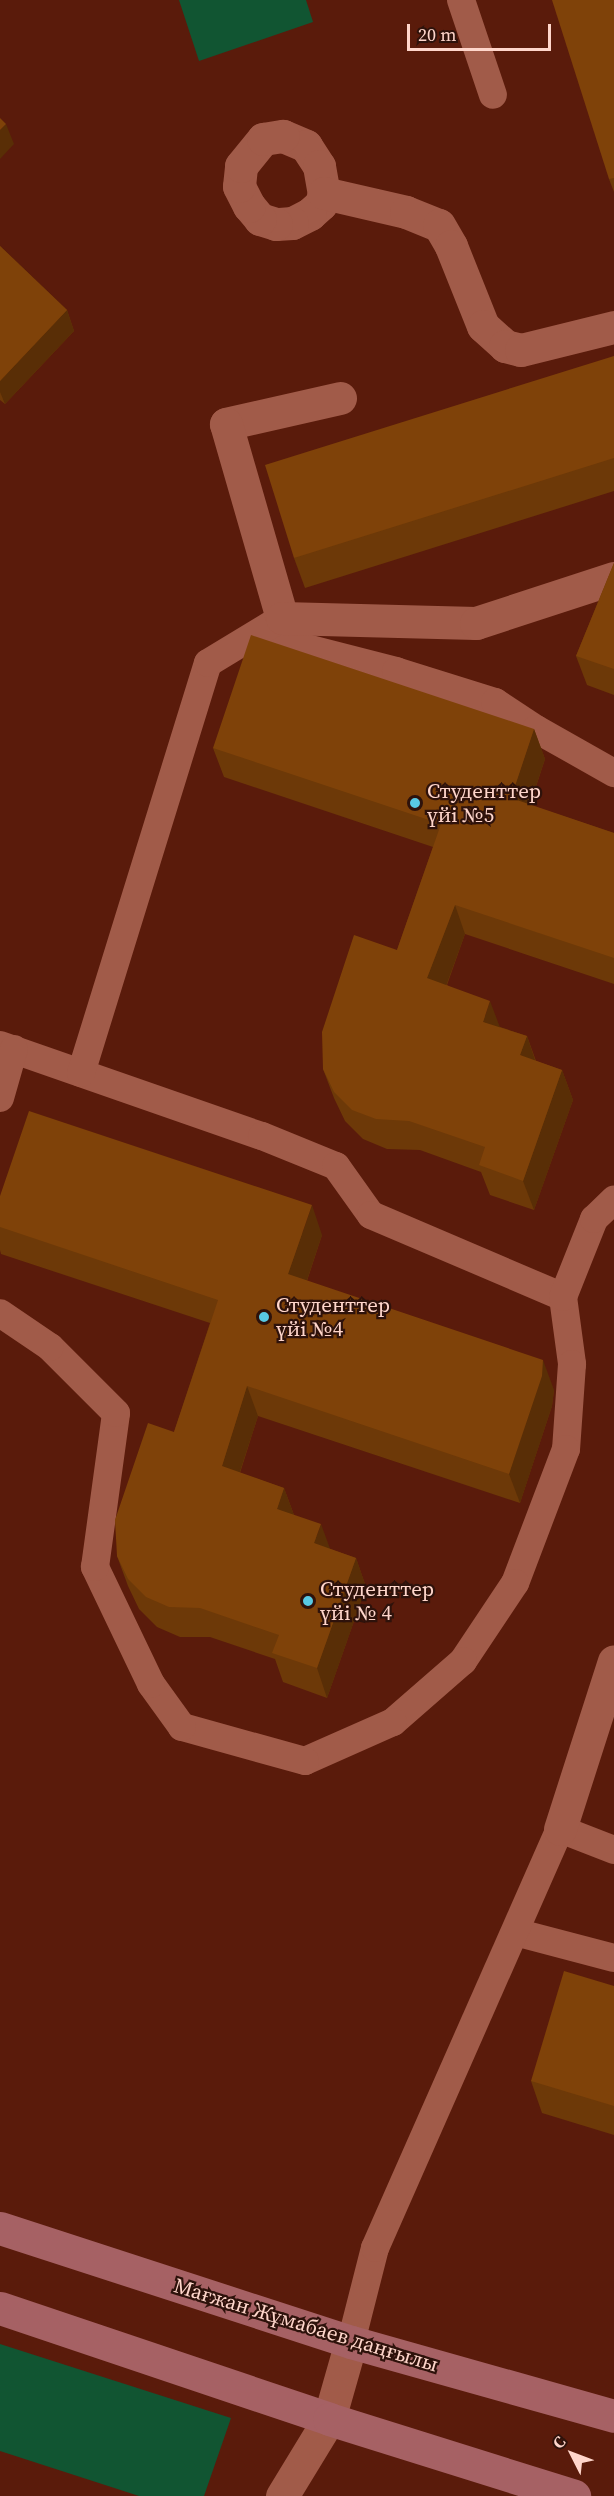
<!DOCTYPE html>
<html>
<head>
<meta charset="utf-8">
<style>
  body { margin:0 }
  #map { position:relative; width:614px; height:2496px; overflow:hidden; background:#5a1b0b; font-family:"Source Serif 4",serif }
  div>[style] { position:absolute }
  .green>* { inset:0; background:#115532 }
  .service>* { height:28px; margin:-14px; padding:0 14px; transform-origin:14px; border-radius:14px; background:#a15b49 }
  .minor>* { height:33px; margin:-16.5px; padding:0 16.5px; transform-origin:16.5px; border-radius:16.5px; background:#a15b49 }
  .tertiary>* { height:33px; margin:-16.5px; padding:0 16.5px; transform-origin:16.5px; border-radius:16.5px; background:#a15b49 }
  .secondary>* { height:33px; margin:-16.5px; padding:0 16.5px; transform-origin:16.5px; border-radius:16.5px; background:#a66164 }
  .wall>* { inset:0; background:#6d3908 }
  .shaded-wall>* { inset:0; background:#592e06 }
  .building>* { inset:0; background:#7f4209 }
  .dots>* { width:16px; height:16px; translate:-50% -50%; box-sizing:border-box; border:3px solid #2e120b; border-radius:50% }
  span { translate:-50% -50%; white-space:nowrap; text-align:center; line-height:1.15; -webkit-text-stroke:4.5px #2e120b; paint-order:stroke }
  .poi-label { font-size:21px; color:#ffd6cb }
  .left { translate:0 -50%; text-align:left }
  .street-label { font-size:21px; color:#ffd6cb }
  .north { position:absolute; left:542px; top:2424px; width:60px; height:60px; -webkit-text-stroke:4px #2e120b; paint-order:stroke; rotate:312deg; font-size:16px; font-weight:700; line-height:24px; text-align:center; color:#ffd6cb }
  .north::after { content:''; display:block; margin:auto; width:21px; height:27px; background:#ffd6cb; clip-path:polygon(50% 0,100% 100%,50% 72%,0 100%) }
  .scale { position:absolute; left:407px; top:24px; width:144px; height:27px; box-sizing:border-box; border:3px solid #ffd6cb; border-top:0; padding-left:8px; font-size:18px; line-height:21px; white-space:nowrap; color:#ffd6cb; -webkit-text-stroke:4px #2e120b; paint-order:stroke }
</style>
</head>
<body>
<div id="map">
  <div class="green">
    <i style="clip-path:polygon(179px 0,306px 0,313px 22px,199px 61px)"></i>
    <i style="clip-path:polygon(0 2344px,231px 2418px,204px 2496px,139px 2496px,0 2451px)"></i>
  </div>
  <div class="service">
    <i style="left:461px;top:0;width:100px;rotate:71.4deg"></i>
    <i style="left:256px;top:635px;width:145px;rotate:14.4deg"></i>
    <i style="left:396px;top:671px;width:104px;rotate:17.4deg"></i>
    <i style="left:495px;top:702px;width:49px;rotate:33.4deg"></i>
    <i style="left:536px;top:729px;width:90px;rotate:29.4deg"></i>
    <i style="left:0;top:1045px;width:277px;rotate:19.2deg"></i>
    <i style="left:262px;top:1136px;width:80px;rotate:22.1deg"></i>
    <i style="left:336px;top:1166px;width:60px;rotate:54.5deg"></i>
    <i style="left:371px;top:1215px;width:209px;rotate:23.1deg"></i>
    <i style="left:563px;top:1297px;width:68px;rotate:82.3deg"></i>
    <i style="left:572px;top:1364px;width:85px;rotate:94deg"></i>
    <i style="left:566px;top:1449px;width:143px;rotate:110.8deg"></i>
    <i style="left:515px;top:1583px;width:94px;rotate:123.7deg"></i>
    <i style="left:463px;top:1661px;width:93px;rotate:138.9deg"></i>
    <i style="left:393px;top:1722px;width:96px;rotate:156.1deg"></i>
    <i style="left:305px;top:1761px;width:128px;rotate:-164.5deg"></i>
    <i style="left:182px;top:1727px;width:53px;rotate:-125.8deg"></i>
    <i style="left:151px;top:1684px;width:130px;rotate:-115.6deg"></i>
    <i style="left:95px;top:1567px;width:155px;rotate:-82.2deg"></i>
    <i style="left:116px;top:1413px;width:93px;rotate:-135deg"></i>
    <i style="left:50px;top:1347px;width:60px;rotate:-145.8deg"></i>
    <i style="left:81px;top:1073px;width:429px;rotate:-72.8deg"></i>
    <i style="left:208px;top:663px;width:87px;rotate:-31.3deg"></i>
    <i style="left:0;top:1098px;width:51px;rotate:-74.1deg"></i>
    <i style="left:563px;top:1297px;width:84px;rotate:-68.3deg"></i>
    <i style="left:594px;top:1219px;width:28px;rotate:-44deg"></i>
    <i style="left:515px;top:1932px;width:102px;rotate:14.7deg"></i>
    <i style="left:351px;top:2342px;width:97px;rotate:-75.7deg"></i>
    <i style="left:375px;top:2248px;width:458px;rotate:-66.2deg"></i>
    <i style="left:560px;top:1829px;width:58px;rotate:21.3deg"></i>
  </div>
  <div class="minor">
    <i style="left:283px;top:136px;width:25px;rotate:23deg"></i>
    <i style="left:306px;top:146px;width:24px;rotate:57deg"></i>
    <i style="left:319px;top:166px;width:27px;rotate:80deg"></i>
    <i style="left:324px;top:193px;width:11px;rotate:105deg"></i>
    <i style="left:321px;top:204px;width:15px;rotate:138deg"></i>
    <i style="left:310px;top:214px;width:20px;rotate:153deg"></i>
    <i style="left:292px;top:223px;width:16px;rotate:176deg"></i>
    <i style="left:276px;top:224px;width:17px;rotate:-163deg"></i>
    <i style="left:260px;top:219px;width:17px;rotate:-130deg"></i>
    <i style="left:249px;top:206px;width:22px;rotate:-117deg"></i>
    <i style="left:239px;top:186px;width:20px;rotate:-84deg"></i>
    <i style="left:241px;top:166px;width:35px;rotate:-51deg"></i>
    <i style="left:263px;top:139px;width:20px;rotate:-9deg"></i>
    <i style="left:324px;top:193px;width:84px;rotate:13deg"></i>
    <i style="left:406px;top:212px;width:35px;rotate:22deg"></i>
    <i style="left:439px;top:225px;width:24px;rotate:60deg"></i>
    <i style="left:451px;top:246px;width:86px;rotate:68.2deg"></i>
    <i style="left:483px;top:326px;width:30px;rotate:42deg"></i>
    <i style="left:505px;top:346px;width:16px;rotate:14deg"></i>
    <i style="left:521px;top:350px;width:96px;rotate:-13.9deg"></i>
    <i style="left:340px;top:398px;width:117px;rotate:167.2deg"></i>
    <i style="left:226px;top:424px;width:202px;rotate:73.9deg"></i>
    <i style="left:282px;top:618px;width:194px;rotate:1.5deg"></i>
    <i style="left:476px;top:623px;width:145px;rotate:-18.1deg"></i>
    <i style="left:560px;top:1829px;width:176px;rotate:-72.2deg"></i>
  </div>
  <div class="tertiary">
    <i style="left:282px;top:2496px;width:90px;rotate:-58.6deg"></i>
    <i style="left:329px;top:2419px;width:80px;rotate:-74.1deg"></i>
  </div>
  <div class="secondary">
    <i style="left:0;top:2228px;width:369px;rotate:18deg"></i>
    <i style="left:351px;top:2342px;width:273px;rotate:15.7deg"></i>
    <i style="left:0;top:2308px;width:347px;rotate:18.6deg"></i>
    <i style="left:329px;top:2419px;width:257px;rotate:17.4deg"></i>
  </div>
  <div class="wall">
    <i style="clip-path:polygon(614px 0,614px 192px,609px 179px)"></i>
    <i style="clip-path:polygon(0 246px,67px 310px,74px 331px,5px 404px,0 400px)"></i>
    <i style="clip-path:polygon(614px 356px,614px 491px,305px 588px,294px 558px)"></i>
    <i style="clip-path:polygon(614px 563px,614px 695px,587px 685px,576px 656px)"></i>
    <i style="clip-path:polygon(534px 729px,545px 759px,530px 805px,614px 833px,614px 984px,465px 934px,447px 985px,500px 1027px,527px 1036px,536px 1061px,562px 1070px,573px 1100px,534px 1210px,490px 1195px,481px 1172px,420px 1150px,387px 1149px,363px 1139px,345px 1121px,334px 1098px,323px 1069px,397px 950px,433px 847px,224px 777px,213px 748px)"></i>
    <i style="clip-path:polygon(0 1196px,322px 1235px,307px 1281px,554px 1390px,552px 1406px,520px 1503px,258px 1416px,240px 1473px,284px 1488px,294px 1515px,330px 1549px,356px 1558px,366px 1587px,327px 1698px,283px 1682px,275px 1659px,210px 1637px,180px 1637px,157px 1627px,139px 1609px,128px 1586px,117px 1556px,174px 1432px,210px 1323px,1px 1254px,0 1250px)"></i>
    <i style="clip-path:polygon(614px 1986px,614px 2135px,542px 2113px,531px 2081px)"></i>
  </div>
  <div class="shaded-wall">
    <i style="clip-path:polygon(6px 124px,14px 144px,0 159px,0 130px)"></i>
    <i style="clip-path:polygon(67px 310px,74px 331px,5px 404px,0 392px,0 381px)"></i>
    <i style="clip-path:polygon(534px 729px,545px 759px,522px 828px,511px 798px)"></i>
    <i style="clip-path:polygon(455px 905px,465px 934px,438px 1008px,427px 978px)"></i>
    <i style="clip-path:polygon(490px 1001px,501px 1030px,483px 1022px)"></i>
    <i style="clip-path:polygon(527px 1036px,537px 1066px,520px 1055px)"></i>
    <i style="clip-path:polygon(562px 1070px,573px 1100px,534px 1210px,523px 1181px)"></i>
    <i style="clip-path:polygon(312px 1205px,322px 1235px,299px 1304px,288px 1274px)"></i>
    <i style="clip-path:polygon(543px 1360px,554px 1390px,552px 1406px,520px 1503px,509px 1474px)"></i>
    <i style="clip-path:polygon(247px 1386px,258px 1416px,232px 1496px,222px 1466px)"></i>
    <i style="clip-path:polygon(284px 1488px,295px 1518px,277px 1509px)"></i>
    <i style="clip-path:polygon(321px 1524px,332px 1554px,314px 1543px)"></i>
    <i style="clip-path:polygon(356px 1558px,366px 1587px,327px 1698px,317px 1668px)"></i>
  </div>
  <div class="building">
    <i style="clip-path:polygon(552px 0,614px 0,614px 178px,609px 179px)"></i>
    <i style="clip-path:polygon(0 118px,6px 124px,0 130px)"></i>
    <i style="clip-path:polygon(0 246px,67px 310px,0 381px)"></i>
    <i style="clip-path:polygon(614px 356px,614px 458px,294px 558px,265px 465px)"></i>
    <i style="clip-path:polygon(614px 563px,614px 669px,576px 656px)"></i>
    <i style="clip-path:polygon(251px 635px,534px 729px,511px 798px,614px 833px,614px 958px,455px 905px,427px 978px,490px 1001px,483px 1022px,527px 1036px,520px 1055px,562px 1070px,523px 1181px,479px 1165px,485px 1147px,409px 1121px,376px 1119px,352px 1110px,334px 1092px,323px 1069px,322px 1032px,354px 935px,397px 950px,441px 824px,213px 748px)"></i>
    <i style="clip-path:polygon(29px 1111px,312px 1205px,288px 1274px,543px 1360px,542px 1376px,509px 1474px,247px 1386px,222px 1466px,284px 1488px,277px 1509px,321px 1524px,314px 1543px,356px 1558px,317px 1668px,272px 1653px,279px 1635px,200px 1608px,169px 1607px,146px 1597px,128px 1579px,117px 1556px,115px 1520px,148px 1423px,174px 1432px,218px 1300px,0 1227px,0 1196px)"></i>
    <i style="clip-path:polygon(564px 1971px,614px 1986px,614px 2106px,531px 2081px)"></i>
  </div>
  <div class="dots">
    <i style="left:415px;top:803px;background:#58c9e3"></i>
    <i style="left:264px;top:1317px;background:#58c9e3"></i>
    <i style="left:308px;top:1601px;background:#58c9e3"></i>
  </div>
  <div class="poi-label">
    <span class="left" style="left:427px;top:803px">Студенттер<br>үйі №5</span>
    <span class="left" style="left:276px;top:1317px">Студенттер<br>үйі №4</span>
    <span class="left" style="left:320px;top:1601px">Студенттер<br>үйі № 4</span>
  </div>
  <div class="street-label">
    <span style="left:306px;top:2325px;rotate:17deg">Мағжан Жұмабаев даңғылы</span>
  </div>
  <div class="north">С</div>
  <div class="scale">20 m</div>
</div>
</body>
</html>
